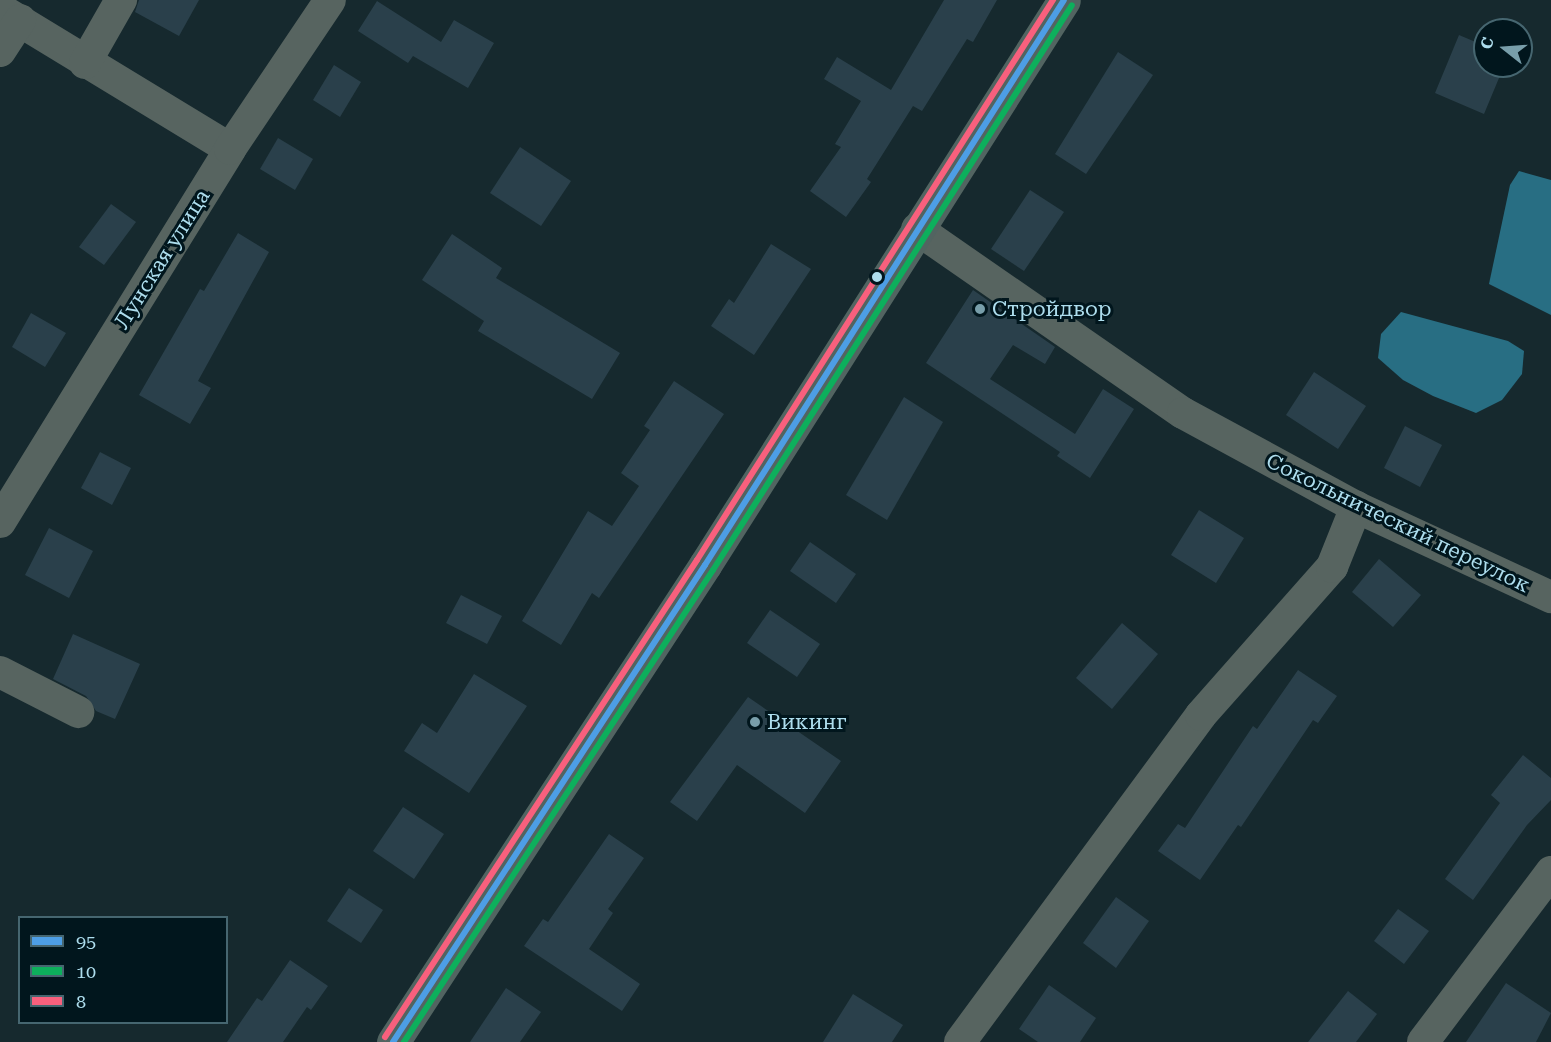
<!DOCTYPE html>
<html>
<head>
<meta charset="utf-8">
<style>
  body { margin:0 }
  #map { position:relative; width:1551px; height:1042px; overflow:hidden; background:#16292e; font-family:"Roboto Serif",serif }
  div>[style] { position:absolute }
  .water>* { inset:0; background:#286e83 }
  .building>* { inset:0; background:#2a404b }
  .street>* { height:32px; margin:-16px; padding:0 16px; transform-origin:16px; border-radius:16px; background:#576460 }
  .primary>* { height:33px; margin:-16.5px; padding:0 16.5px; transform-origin:16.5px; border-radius:16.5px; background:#526461 }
  .bus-1>* { height:6px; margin:-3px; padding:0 3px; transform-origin:3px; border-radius:3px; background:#4d9ee5 }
  .bus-2>* { height:6px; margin:-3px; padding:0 3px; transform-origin:3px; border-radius:3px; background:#0daf5c }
  .bus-3>* { height:6px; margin:-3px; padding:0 3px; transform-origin:3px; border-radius:3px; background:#f8607d }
  .dots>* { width:16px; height:16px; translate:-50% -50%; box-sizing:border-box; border:3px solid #01161d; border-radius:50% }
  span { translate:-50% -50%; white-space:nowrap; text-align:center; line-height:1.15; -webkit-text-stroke:6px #01161d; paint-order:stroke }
  .street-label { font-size:21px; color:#addded }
  .poi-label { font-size:21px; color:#addded }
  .left { translate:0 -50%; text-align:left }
  .legend { position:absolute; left:18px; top:916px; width:210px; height:108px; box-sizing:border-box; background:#01161d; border:2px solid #466670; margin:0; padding:8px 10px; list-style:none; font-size:18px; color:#addded }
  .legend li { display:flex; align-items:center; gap:12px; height:30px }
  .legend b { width:30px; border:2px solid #466670 }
  .north { position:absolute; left:1473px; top:18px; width:60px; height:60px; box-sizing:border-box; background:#01161d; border:2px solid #466670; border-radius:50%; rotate:287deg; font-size:16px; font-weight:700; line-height:24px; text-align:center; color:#addded }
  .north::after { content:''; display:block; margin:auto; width:21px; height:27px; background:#789eaa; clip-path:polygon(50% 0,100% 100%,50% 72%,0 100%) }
</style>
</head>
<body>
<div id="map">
  <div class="water">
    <i style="clip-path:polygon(1519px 171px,1551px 180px,1551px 315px,1489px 284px,1510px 185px)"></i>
    <i style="clip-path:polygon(1401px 312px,1508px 341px,1524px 351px,1522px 374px,1502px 400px,1476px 413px,1433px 396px,1403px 380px,1378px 358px,1381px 334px)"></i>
  </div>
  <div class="building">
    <i style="clip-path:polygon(139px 0,199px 0,179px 36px,135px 12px)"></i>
    <i style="clip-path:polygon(944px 0,997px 0,973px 42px,967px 39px,922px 111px,913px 106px,867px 179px,871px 182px,846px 217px,810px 191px,841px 147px,835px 144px,861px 101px,824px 79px,837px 57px,891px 90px)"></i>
    <i style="clip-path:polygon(377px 1px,441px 42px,454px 20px,494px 43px,468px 88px,413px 56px,408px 63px,358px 31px)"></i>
    <i style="clip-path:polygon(1459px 35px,1485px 46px,1485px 66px,1504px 66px,1484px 114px,1435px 93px)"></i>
    <i style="clip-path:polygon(1118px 52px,1153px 75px,1086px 174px,1055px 154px)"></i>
    <i style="clip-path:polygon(334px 65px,361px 82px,340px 117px,313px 100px)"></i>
    <i style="clip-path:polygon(278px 138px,313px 159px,295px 190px,260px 169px)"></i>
    <i style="clip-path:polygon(520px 147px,571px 181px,541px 226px,490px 193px)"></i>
    <i style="clip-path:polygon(1030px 190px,1064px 212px,1024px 271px,991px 249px)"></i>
    <i style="clip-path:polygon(111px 204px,136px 222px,104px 265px,79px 247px)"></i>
    <i style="clip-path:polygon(238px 233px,269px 252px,198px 381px,211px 388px,190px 424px,139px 395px,200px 289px,204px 291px)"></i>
    <i style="clip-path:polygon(452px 234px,502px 268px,496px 278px,620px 353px,592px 399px,478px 331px,484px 321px,422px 280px)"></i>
    <i style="clip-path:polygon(771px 244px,811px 269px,754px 355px,711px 326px,729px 299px,734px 303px)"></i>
    <i style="clip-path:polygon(973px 290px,1055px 347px,1045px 364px,1013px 345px,990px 379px,1075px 434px,1103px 389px,1134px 409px,1090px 478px,1057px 456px,1060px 452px,926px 363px)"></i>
    <i style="clip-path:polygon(31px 313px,66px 333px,45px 367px,12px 347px)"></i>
    <i style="clip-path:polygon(1314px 372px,1366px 406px,1338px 449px,1286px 415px)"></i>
    <i style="clip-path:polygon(674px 381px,724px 414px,599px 598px,592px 593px,561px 645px,522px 621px,588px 511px,612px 526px,639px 486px,621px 473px,650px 430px,644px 426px)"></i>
    <i style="clip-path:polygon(904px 397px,943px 422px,887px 520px,846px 495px)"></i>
    <i style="clip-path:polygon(1405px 426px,1442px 445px,1420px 487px,1384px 468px)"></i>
    <i style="clip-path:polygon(100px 452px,131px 468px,112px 505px,81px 488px)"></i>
    <i style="clip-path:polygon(1199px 510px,1244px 538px,1216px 583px,1171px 555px)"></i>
    <i style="clip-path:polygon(49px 528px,93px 551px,69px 598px,25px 575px)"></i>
    <i style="clip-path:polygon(810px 542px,856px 574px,836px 603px,790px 571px)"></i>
    <i style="clip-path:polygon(1379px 559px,1421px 595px,1393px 627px,1352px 592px)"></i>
    <i style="clip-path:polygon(461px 595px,502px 616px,487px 644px,446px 623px)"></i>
    <i style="clip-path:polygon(770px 610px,820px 644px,797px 677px,747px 643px)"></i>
    <i style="clip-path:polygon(1122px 623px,1158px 654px,1112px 709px,1076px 678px)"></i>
    <i style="clip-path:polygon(73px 634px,140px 664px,115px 719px,96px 711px,86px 696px,53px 679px)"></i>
    <i style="clip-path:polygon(1298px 670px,1337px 696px,1318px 723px,1313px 720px,1241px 827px,1238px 825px,1200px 880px,1158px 851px,1178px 824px,1185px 828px,1253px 726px,1257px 729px)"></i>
    <i style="clip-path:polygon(474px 674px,527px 706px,469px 793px,404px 751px,422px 723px,437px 733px)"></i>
    <i style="clip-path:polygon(748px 697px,841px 761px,805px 813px,737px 765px,697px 821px,670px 802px)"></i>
    <i style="clip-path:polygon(1523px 755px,1551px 778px,1551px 800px,1527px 825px,1473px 900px,1445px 879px,1500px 803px,1491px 795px)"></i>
    <i style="clip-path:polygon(403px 807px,444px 834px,414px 879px,373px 851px)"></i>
    <i style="clip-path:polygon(609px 834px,644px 858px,608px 909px,613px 913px,589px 949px,640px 984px,622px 1011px,524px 946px,543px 919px,548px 922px)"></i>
    <i style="clip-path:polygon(349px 888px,383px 910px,361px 943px,327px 921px)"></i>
    <i style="clip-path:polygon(1116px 897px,1149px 921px,1116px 968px,1083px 943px)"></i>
    <i style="clip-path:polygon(1398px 909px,1429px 931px,1404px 964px,1374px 941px)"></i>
    <i style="clip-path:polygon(290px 960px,328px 986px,311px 1010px,307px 1007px,283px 1042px,227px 1042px,257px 998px,262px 1001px)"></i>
    <i style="clip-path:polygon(1506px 983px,1551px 1013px,1536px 1042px,1466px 1042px)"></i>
    <i style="clip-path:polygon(1049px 985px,1096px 1018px,1080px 1042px,1038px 1042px,1019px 1029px)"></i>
    <i style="clip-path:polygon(506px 988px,541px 1012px,520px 1042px,470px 1042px)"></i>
    <i style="clip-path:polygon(1348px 991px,1377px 1014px,1356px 1042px,1308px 1042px)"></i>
    <i style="clip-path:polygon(853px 994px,903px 1025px,892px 1042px,823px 1042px)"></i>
  </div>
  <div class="street">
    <i style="left:0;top:9px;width:269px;rotate:31.3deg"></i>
    <i style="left:0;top:51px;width:37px;rotate:-57deg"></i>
    <i style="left:85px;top:63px;width:73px;rotate:-60.3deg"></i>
    <i style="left:917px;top:229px;width:323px;rotate:34.7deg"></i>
    <i style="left:1183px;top:413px;width:197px;rotate:28.5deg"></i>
    <i style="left:1356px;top:507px;width:215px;rotate:24.8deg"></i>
    <i style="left:0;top:522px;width:438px;rotate:-58.3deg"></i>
    <i style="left:230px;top:149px;width:179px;rotate:-56.1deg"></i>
    <i style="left:0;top:672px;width:88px;rotate:27.1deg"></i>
    <i style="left:960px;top:1042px;width:406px;rotate:-53.6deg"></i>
    <i style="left:1201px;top:715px;width:198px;rotate:-48.5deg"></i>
    <i style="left:1332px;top:567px;width:65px;rotate:-68.2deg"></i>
    <i style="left:1423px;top:1042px;width:213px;rotate:-53deg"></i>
  </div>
  <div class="primary">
    <i style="left:393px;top:1042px;width:570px;rotate:-56.81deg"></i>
    <i style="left:705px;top:565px;width:669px;rotate:-57.57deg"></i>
  </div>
  <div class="bus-1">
    <i style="left:393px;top:1042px;width:570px;rotate:-56.81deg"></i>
    <i style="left:705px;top:565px;width:669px;rotate:-57.57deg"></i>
  </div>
  <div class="bus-2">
    <i style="left:404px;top:1042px;width:564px;rotate:-56.79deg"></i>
    <i style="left:713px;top:570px;width:669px;rotate:-57.57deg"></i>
  </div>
  <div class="bus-3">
    <i style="left:385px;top:1037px;width:570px;rotate:-56.81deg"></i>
    <i style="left:697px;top:560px;width:664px;rotate:-57.56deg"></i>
  </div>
  <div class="dots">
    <i style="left:877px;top:277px;background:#addded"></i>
    <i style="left:980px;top:309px;background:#789eaa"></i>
    <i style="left:755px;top:722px;background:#789eaa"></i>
  </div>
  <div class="street-label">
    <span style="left:162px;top:259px;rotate:-58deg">Лунская улица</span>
    <span style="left:1398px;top:523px;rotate:26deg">Сокольнический переулок</span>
  </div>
  <div class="poi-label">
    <span class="left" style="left:992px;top:309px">Стройдвор</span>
    <span class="left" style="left:767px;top:722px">Викинг</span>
  </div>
  <ul class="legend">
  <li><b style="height:8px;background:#4d9ee5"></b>95</li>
  <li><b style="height:8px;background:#0daf5c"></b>10</li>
  <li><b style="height:8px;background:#f8607d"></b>8</li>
  </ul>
  <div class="north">С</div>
</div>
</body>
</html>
